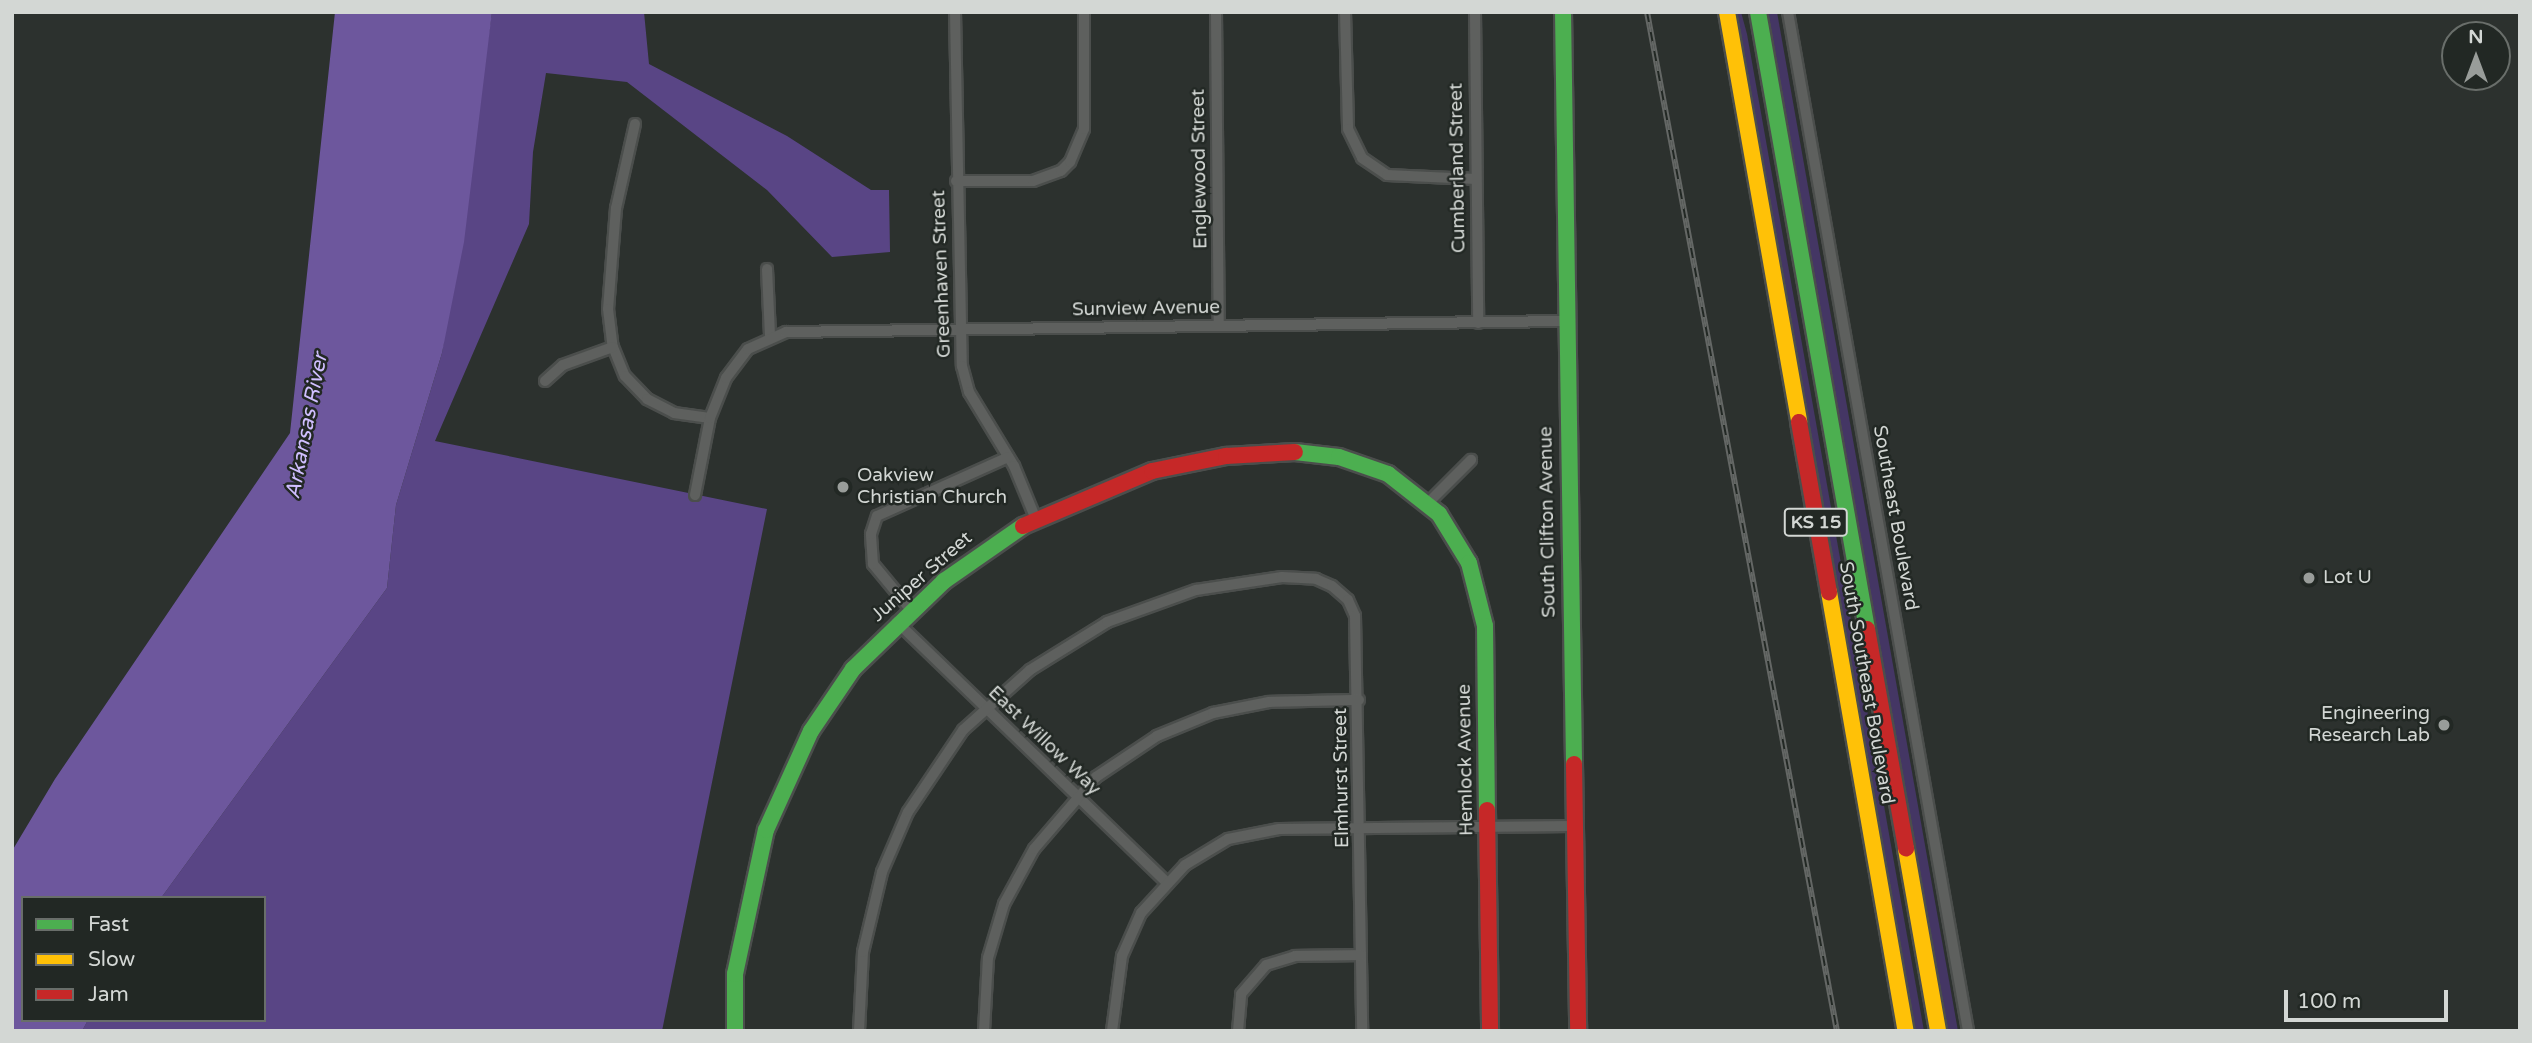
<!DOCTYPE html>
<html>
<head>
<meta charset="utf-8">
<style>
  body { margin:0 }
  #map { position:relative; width:2532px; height:1043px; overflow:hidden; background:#2c312e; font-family:"Varela Round",sans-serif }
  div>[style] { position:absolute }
  .green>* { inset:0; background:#443664 }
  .forest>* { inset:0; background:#594585 }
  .water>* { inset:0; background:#6d579d }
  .roads { filter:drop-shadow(2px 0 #4b4e4c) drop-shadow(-2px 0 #4b4e4c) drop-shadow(0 2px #4b4e4c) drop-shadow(0 -2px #4b4e4c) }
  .street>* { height:10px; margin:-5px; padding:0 5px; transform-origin:5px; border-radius:5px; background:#5e605e }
  .fast>* { height:16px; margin:-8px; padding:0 8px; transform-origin:8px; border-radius:8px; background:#4caf50 }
  .slow>* { height:16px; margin:-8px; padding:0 8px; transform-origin:8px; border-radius:8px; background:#ffc107 }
  .jam>* { height:16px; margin:-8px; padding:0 8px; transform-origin:8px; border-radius:8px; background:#c62828 }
  .rail>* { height:6px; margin-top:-3px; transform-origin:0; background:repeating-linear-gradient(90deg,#222824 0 10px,#646765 0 20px); box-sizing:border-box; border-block:2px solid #646765 }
  .dots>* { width:19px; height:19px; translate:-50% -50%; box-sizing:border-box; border:4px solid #222824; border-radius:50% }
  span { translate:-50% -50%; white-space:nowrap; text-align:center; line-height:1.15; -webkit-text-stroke:5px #222824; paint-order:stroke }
  .shield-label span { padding:2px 5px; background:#222824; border:2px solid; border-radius:5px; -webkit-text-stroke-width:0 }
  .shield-label { font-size:18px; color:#d3d7d4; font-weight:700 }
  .street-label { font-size:19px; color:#d3d7d4 }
  .poi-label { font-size:19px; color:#d3d7d4 }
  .left { translate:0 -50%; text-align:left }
  .right { translate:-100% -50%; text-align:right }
  .water-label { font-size:21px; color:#d0bfff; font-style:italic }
  .frame { position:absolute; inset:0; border:14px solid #d3d7d4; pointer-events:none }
  .legend { position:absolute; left:21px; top:896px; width:245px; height:126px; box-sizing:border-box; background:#222824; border:2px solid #696e6a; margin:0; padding:9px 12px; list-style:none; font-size:21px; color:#d3d7d4 }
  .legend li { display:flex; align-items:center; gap:14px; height:35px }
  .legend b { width:35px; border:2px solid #696e6a }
  .north { position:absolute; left:2441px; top:21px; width:70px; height:70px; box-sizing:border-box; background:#222824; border:2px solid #696e6a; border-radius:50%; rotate:0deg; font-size:19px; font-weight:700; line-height:28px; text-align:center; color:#d3d7d4 }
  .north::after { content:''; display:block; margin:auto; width:24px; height:32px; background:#999d9a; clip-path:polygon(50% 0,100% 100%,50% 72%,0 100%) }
  .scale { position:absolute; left:2284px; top:990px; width:164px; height:32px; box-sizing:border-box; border:4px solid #d3d7d4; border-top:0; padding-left:9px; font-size:21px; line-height:24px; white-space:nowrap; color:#d3d7d4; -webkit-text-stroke:5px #222824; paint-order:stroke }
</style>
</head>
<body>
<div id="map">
  <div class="green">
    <i style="clip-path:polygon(1733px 12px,1741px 12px,1747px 34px,1924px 1031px,1913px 1031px)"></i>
    <i style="clip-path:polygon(1766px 12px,1777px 12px,1958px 1031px,1945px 1031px)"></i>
  </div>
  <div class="forest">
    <i style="clip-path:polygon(492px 12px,644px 12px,649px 64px,787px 136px,871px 190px,889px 190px,890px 252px,832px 257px,767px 190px,627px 82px,546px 73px,533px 152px,529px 224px,435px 441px,767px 509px,662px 1031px,82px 1031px,88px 1020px,264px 1020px,264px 898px,161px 898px,387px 588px,396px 505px,442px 353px)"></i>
  </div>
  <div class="water">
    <i style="clip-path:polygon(335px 12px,492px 12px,464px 242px,442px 353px,396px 505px,387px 588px,161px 898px,23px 898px,23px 1020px,88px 1020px,82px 1031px,12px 1031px,12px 851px,55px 779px,290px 433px)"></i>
  </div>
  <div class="roads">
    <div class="street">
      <i style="left:955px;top:12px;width:354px;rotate:88.9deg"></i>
      <i style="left:962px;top:366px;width:27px;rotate:75deg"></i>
      <i style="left:969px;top:392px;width:87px;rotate:58.7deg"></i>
      <i style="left:1014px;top:466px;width:55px;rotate:67.6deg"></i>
      <i style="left:1216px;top:12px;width:314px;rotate:89.5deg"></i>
      <i style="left:1345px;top:12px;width:117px;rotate:88.5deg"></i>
      <i style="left:1348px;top:129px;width:32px;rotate:64deg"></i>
      <i style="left:1362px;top:158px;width:30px;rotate:34deg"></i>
      <i style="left:1387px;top:175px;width:88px;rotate:2.6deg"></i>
      <i style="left:1475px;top:12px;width:311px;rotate:89.4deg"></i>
      <i style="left:1788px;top:12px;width:1035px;rotate:79.98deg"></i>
      <i style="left:635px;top:124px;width:86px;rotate:102.7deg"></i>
      <i style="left:616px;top:208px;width:101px;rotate:94.5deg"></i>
      <i style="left:608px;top:309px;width:38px;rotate:83deg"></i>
      <i style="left:613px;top:347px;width:31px;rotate:68deg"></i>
      <i style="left:625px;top:376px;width:32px;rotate:46deg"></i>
      <i style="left:647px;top:399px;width:30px;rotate:27deg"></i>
      <i style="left:674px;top:413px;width:36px;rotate:8deg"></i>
      <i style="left:956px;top:181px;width:77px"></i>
      <i style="left:1033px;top:181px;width:30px;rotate:-20deg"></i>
      <i style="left:1061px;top:171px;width:13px;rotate:-45deg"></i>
      <i style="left:1070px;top:162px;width:36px;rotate:-67deg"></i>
      <i style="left:1084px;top:129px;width:117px;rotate:-90deg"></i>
      <i style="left:767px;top:269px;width:66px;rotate:87.4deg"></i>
      <i style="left:545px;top:381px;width:24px;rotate:-42deg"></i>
      <i style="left:563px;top:365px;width:53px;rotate:-19.8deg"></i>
      <i style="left:695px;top:495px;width:78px;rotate:-79deg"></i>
      <i style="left:710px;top:418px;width:43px;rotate:-68.2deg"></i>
      <i style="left:726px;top:378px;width:36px;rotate:-53deg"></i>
      <i style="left:748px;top:349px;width:42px;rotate:-24.1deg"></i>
      <i style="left:786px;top:332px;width:781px;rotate:-0.81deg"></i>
      <i style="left:1428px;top:503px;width:61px;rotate:-45deg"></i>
      <i style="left:911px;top:610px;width:60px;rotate:-129.6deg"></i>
      <i style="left:873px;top:564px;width:30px;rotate:-94deg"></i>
      <i style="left:871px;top:534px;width:19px;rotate:-72deg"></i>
      <i style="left:877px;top:516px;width:144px;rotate:-24.2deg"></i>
      <i style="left:897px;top:622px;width:376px;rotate:44deg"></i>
      <i style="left:859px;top:1031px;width:79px;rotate:-87.1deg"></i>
      <i style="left:863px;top:952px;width:82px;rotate:-76.6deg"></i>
      <i style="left:882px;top:872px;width:65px;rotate:-66.6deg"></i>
      <i style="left:908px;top:812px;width:99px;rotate:-56.1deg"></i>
      <i style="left:963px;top:730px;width:90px;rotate:-41.8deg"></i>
      <i style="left:1030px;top:670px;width:91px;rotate:-31.9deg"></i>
      <i style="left:1107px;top:622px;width:95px;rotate:-19.8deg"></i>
      <i style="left:1196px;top:590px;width:87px;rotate:-8.6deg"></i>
      <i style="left:1282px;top:577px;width:34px;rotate:3deg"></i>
      <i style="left:1316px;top:579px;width:17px;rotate:24deg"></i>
      <i style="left:1332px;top:586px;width:21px;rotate:41deg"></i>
      <i style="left:1348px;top:600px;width:17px;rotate:66deg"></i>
      <i style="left:1355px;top:616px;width:415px;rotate:89deg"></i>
      <i style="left:984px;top:1031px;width:73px;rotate:-86.9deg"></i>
      <i style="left:988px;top:958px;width:56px;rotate:-73.5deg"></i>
      <i style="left:1004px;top:904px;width:63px;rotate:-61.4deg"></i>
      <i style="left:1034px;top:849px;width:95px;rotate:-49.3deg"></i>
      <i style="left:1096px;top:777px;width:73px;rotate:-33.9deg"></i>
      <i style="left:1157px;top:736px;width:61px;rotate:-22.3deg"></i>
      <i style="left:1213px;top:713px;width:57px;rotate:-11.1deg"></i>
      <i style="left:1269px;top:702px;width:90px;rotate:-1.3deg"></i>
      <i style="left:1112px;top:1031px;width:76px;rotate:-82.4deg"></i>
      <i style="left:1122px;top:956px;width:47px;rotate:-66.2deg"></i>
      <i style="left:1141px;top:913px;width:65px;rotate:-47.5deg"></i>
      <i style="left:1185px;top:865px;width:50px;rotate:-31.2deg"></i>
      <i style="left:1228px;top:839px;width:52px;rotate:-11.1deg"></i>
      <i style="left:1279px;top:829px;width:293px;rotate:-0.6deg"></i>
      <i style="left:1238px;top:1031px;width:37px;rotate:-85deg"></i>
      <i style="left:1241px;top:994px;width:38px;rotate:-49deg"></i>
      <i style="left:1266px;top:965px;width:30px;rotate:-17deg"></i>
      <i style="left:1295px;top:956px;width:66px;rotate:-0.9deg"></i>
    </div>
    <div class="fast">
      <i style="left:1563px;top:12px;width:752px;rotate:89.16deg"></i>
      <i style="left:1758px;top:12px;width:627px;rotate:79.98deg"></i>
      <i style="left:1295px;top:452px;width:44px;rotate:6.5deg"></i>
      <i style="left:1339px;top:457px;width:52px;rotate:19.1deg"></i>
      <i style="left:1388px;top:474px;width:65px;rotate:38.1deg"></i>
      <i style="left:1439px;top:514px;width:57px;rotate:58.5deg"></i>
      <i style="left:1469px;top:563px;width:65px;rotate:75.7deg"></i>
      <i style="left:1485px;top:626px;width:184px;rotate:89.4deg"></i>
      <i style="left:735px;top:1031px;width:57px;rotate:-90deg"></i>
      <i style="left:735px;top:974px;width:147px;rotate:-77.9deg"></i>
      <i style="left:766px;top:830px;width:109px;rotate:-65.6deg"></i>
      <i style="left:811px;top:731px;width:75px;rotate:-55.9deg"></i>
      <i style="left:853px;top:669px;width:127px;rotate:-44deg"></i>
      <i style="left:944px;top:581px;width:96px;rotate:-34.8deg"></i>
    </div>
    <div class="slow">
      <i style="left:1727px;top:12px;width:416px;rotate:80deg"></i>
      <i style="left:1829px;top:592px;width:446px;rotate:80.1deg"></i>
      <i style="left:1906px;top:849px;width:185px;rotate:80deg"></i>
    </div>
    <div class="jam">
      <i style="left:1799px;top:422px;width:173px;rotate:80deg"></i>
      <i style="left:1023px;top:526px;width:140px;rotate:-23.1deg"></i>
      <i style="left:1152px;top:471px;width:76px;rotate:-11.5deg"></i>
      <i style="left:1226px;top:456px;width:69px;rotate:-3.3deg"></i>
      <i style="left:1867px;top:629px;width:223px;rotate:79.9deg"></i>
      <i style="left:1574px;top:764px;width:267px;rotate:89.1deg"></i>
      <i style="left:1487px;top:810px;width:221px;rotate:89.2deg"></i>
    </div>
  </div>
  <div class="rail">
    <i style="left:1647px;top:12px;width:1037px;rotate:79.44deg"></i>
  </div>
  <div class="dots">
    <i style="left:843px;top:487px;background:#999d9a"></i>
    <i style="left:2309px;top:578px;background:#999d9a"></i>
    <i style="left:2444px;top:725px;background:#999d9a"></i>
  </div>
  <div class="shield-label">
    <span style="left:1816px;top:522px">KS 15</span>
  </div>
  <div class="street-label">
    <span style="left:1458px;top:168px;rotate:-91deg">Cumberland Street</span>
    <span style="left:1200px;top:169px;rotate:-91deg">Englewood Street</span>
    <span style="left:942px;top:274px;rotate:-92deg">Greenhaven Street</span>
    <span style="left:1146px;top:309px;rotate:-1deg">Sunview Avenue</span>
    <span style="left:1895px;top:518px;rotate:80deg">Southeast Boulevard</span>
    <span style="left:1548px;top:522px;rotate:-91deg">South Clifton Avenue</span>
    <span style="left:922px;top:577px;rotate:-41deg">Juniper Street</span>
    <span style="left:1866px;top:683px;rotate:80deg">South Southeast Boulevard</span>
    <span style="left:1044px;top:741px;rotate:44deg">East Willow Way</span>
    <span style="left:1466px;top:760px;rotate:-91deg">Hemlock Avenue</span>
    <span style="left:1342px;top:778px;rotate:-91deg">Elmhurst Street</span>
  </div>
  <div class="poi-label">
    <span class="left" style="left:857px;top:487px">Oakview<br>Christian Church</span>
    <span class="left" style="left:2323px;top:578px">Lot U</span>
    <span class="right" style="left:2430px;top:725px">Engineering<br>Research Lab</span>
  </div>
  <div class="water-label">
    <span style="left:307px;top:426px;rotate:-79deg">Arkansas River</span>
  </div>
  <div class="frame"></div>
  <ul class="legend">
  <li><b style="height:9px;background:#4caf50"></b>Fast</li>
  <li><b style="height:9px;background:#ffc107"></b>Slow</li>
  <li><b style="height:9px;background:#c62828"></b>Jam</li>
  </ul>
  <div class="north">N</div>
  <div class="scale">100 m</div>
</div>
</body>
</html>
